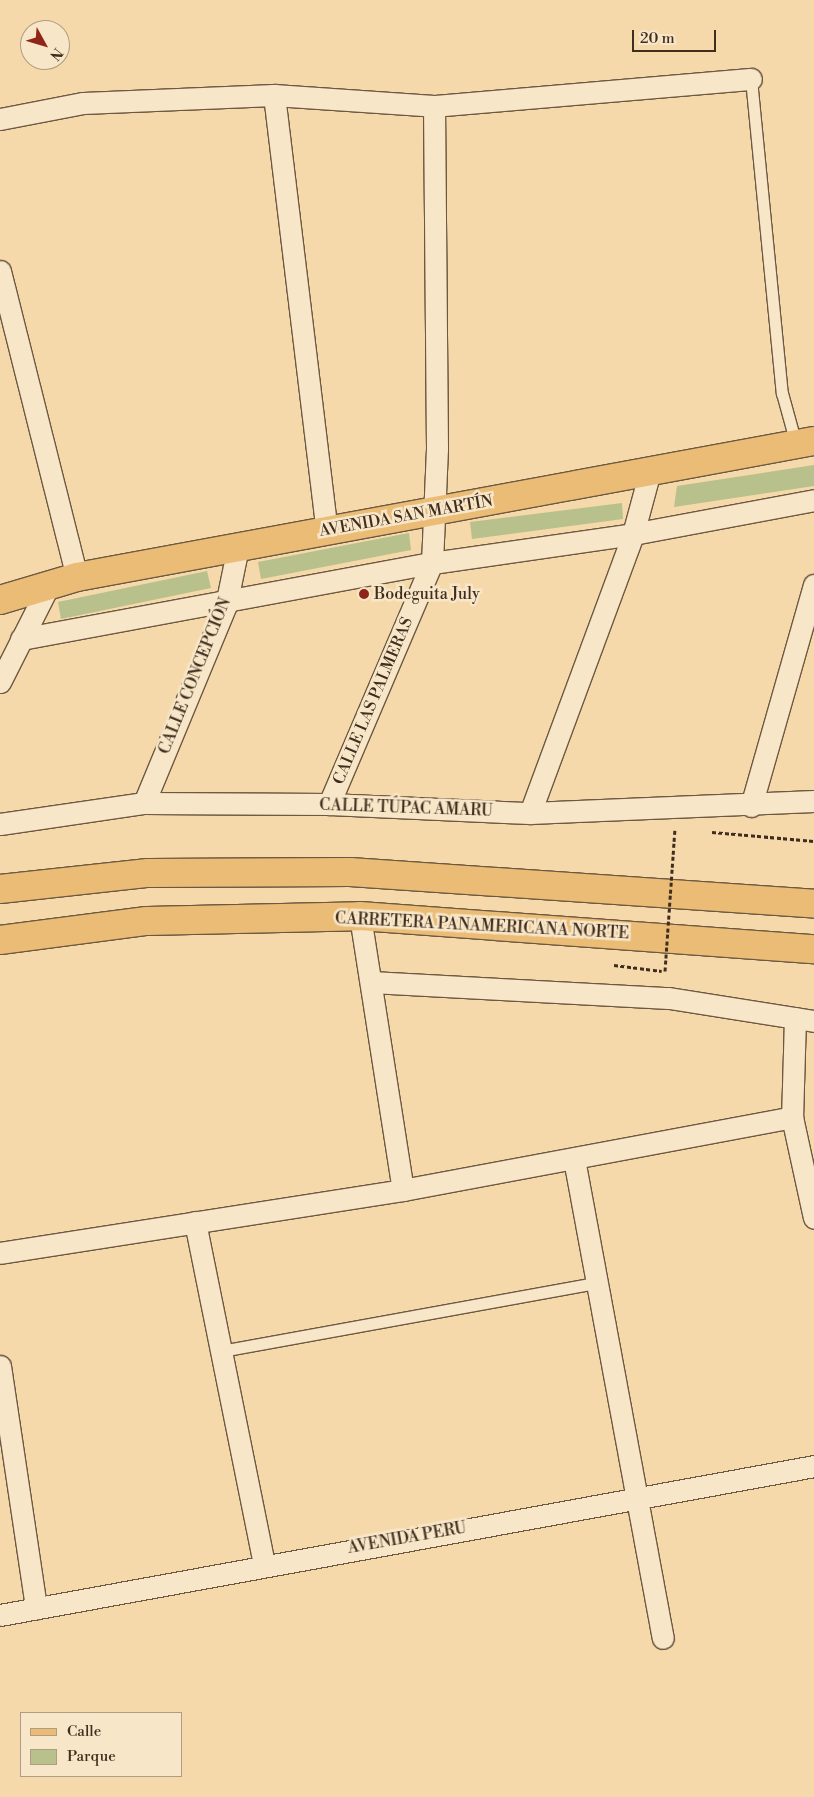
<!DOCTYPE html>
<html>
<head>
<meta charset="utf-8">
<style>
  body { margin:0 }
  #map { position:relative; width:814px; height:1797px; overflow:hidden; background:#f5d9ab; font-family:"Libre Bodoni",serif }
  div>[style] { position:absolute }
  .green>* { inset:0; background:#b8c08b }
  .path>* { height:3px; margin-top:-1.5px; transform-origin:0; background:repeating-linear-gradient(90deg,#402d1e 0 4px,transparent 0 6.5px) }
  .roads { filter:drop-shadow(1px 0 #6d5841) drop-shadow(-1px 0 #6d5841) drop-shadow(0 1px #6d5841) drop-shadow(0 -1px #6d5841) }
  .service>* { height:11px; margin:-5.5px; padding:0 5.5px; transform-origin:5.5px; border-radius:5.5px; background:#f8e6c8 }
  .minor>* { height:21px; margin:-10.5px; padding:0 10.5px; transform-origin:10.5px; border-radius:10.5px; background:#f8e6c8 }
  .primary>* { height:28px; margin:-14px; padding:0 14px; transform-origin:14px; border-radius:14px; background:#eabc76 }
  .trunk>* { height:28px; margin:-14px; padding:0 14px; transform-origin:14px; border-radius:14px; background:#eabc76 }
  .path-bridge>* { height:3px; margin-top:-1.5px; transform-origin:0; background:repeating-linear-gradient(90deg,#402d1e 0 4px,transparent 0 6.5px) }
  .dots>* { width:14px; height:14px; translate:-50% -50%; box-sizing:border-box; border:2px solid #f8e6c8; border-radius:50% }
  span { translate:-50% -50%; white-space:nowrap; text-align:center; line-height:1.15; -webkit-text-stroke:5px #f8e6c8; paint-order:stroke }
  .street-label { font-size:16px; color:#402d1e }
  .poi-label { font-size:16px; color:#402d1e }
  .left { translate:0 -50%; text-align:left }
  .legend { position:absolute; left:20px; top:1712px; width:162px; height:65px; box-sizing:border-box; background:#f8e6c8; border:1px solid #ae9c84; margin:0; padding:6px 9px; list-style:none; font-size:15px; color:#402d1e }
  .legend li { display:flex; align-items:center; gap:10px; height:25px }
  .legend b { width:25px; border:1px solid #ae9c84 }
  .north { position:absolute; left:20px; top:20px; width:50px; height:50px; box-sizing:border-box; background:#f8e6c8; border:1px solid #ae9c84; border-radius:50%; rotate:129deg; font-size:14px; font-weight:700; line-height:20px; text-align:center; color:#402d1e }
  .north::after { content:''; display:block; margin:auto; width:18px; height:22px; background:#8f2418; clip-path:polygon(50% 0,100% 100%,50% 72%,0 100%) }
  .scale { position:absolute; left:632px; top:30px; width:84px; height:22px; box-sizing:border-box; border:2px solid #402d1e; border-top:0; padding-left:6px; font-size:15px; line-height:18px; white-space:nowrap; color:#402d1e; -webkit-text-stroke:4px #f8e6c8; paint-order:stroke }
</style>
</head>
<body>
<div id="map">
  <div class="green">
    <i style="clip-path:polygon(814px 465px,814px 486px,674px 507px,677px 486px)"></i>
    <i style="clip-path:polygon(622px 503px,623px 519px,472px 539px,470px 522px)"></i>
    <i style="clip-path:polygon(409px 533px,411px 550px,261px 579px,258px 562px)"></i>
    <i style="clip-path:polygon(207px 571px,211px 588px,61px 619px,58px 602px)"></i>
  </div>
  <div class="path">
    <i style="left:712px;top:832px;width:102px;rotate:5deg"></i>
    <i style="left:614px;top:965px;width:48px;rotate:7.1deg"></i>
  </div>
  <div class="roads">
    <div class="service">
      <i style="left:751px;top:79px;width:316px;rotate:84.4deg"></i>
      <i style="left:782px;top:393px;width:53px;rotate:74.6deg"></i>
      <i style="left:221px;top:1351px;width:382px;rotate:-10.3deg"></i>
    </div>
    <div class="minor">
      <i style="left:274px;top:95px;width:438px;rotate:83.1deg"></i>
      <i style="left:0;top:119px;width:85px;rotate:-10.9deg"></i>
      <i style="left:83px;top:103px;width:191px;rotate:-2.4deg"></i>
      <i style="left:274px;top:95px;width:160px;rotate:3.9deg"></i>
      <i style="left:434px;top:106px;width:318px;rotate:-4.9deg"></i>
      <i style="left:0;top:271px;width:316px;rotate:75.9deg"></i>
      <i style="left:21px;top:639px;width:418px;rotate:-10.5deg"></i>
      <i style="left:432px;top:563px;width:203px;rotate:-8.2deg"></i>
      <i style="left:633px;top:534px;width:184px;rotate:-10.6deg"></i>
      <i style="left:0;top:682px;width:106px;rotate:-63.2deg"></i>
      <i style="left:144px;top:803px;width:214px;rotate:-67.5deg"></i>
      <i style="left:226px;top:605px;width:59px;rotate:-78.3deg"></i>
      <i style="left:329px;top:804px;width:262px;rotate:-66.9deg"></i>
      <i style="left:432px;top:563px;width:115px;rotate:-87.5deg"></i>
      <i style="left:437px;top:448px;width:342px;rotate:-90.5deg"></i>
      <i style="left:751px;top:806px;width:230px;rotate:-74.1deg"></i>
      <i style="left:530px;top:813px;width:297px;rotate:-69.7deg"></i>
      <i style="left:633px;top:534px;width:65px;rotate:-74.9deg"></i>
      <i style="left:0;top:824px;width:146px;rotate:-8.3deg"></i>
      <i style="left:144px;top:803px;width:185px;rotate:0.3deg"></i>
      <i style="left:329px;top:804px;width:201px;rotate:2.6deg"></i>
      <i style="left:530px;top:813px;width:284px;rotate:-2.4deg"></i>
      <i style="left:360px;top:916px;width:277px;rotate:81.1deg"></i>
      <i style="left:371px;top:982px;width:298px;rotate:3.1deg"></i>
      <i style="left:669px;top:998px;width:147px;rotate:9deg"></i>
      <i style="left:795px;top:1018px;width:99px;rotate:91.7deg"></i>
      <i style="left:792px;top:1117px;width:103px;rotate:77.7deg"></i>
      <i style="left:574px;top:1159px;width:487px;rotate:79.5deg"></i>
      <i style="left:195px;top:1222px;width:348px;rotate:78.6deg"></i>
      <i style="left:0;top:1253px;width:408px;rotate:-8.9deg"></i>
      <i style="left:403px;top:1190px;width:396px;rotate:-10.6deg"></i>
      <i style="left:0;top:1366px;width:245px;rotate:81.5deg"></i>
      <i style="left:0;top:1615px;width:828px;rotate:-10.37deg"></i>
    </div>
    <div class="primary">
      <i style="left:0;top:600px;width:80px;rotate:-16.6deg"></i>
      <i style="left:77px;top:577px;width:749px;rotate:-10.46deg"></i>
    </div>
    <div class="trunk">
      <i style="left:0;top:889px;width:149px;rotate:-6.2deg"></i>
      <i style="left:148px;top:873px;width:202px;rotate:-0.3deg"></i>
      <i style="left:350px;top:872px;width:465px;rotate:3.9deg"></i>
      <i style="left:0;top:940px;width:148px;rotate:-7.4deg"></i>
      <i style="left:147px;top:921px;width:213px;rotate:-1.3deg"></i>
      <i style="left:360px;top:916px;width:455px;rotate:4.2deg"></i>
    </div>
  </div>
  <div class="path-bridge">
    <i style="left:665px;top:971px;width:142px;rotate:-86deg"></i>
  </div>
  <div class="dots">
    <i style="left:364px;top:594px;background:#8f2418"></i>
  </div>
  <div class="street-label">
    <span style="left:406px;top:516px;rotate:-10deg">AVENIDA SAN MARTÍN</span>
    <span style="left:195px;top:676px;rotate:-68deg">CALLE CONCEPCIÓN</span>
    <span style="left:373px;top:701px;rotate:-67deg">CALLE LAS PALMERAS</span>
    <span style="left:406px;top:808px;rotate:2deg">CALLE TÚPAC AMARU</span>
    <span style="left:482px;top:926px;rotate:3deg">CARRETERA PANAMERICANA NORTE</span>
    <span style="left:407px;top:1538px;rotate:-10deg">AVENIDA PERU</span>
  </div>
  <div class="poi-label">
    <span class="left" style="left:374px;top:594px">Bodeguita July</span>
  </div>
  <ul class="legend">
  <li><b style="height:6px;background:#eabc76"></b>Calle</li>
  <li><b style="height:14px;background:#b8c08b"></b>Parque</li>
  </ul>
  <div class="north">N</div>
  <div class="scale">20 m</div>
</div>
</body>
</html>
